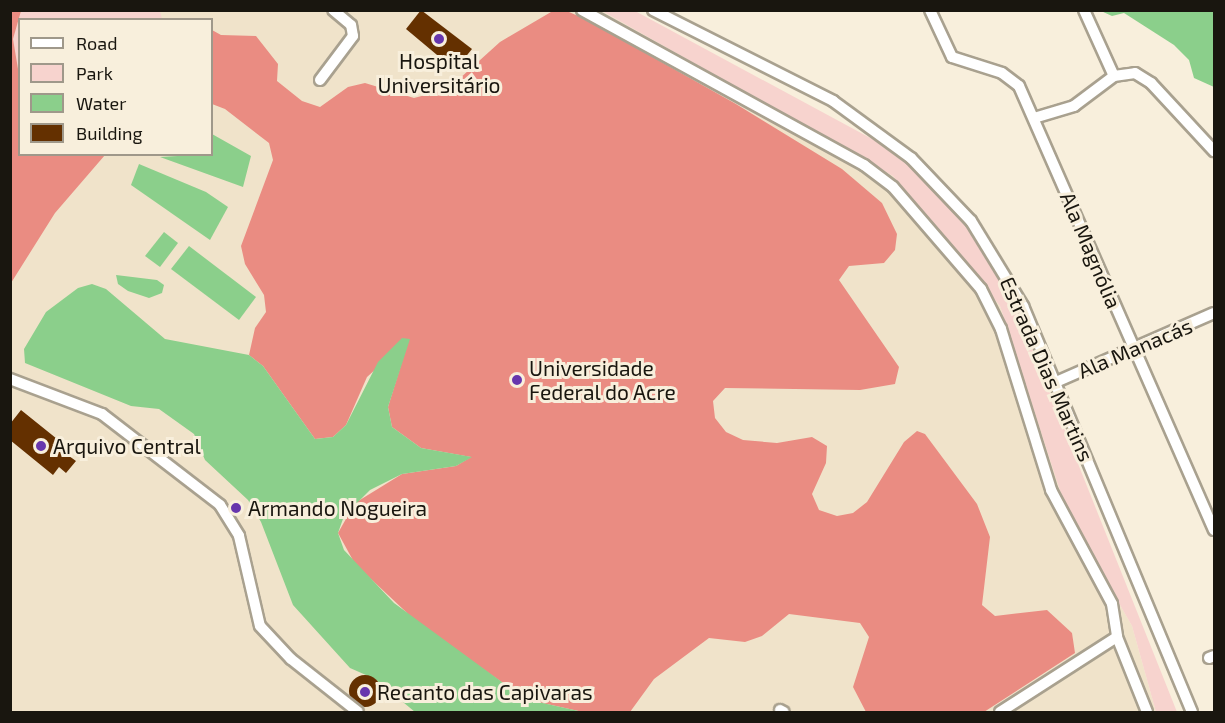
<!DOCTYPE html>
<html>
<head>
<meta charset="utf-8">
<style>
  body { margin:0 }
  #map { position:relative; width:1225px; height:723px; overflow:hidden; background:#f8efdc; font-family:"Exo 2",sans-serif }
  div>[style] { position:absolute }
  .built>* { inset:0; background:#f0e3ca }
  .green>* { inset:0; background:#f7d3ce }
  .forest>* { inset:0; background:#ea8c82 }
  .water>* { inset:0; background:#8bcf8b }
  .building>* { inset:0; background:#643000 }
  .round { border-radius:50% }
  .roads { filter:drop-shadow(2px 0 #a9a18f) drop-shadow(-2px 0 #a9a18f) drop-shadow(0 2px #a9a18f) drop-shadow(0 -2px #a9a18f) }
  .minor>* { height:10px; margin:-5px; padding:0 5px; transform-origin:5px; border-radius:5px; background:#fff }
  .dots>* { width:16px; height:16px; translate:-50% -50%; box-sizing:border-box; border:3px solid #f8efdc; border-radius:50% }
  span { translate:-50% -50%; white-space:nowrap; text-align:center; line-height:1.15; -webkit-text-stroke:6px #f8efdc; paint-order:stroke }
  .poi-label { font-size:21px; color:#19160f }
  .left { translate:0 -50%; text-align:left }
  .street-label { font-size:21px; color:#19160f }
  .frame { position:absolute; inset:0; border:12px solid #19160f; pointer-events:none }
  .legend { position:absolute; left:18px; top:18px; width:195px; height:138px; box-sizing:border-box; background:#f8efdc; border:2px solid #9f988a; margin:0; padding:8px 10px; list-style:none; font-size:18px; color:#19160f }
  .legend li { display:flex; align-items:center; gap:12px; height:30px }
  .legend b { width:30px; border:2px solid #9f988a }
</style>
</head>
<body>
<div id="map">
  <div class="built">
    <i style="clip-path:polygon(evenodd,10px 11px,602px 11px,893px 176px,1000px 306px,1067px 511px,1132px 626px,1156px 712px,11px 712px,10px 11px,20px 20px,212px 20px,212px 154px,20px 154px,20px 20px)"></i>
  </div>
  <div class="green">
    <i style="clip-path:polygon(21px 11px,160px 11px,162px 19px,20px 20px,19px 75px,13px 39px)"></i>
    <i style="clip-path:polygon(602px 11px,635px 11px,874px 140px,928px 180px,974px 232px,1012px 298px,1177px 712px,1156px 712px,1132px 626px,1067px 512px,1000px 306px,893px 176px)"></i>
  </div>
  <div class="forest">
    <i style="clip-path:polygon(21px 11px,13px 39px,19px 75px,20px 154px,105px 155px,55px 213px,11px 283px,10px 11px)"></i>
    <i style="clip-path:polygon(551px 12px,569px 12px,585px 19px,736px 104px,842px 169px,882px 203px,897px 234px,895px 250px,884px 263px,849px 266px,839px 280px,899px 367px,895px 384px,860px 390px,725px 388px,713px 401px,715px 418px,726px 432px,743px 440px,777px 443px,812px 437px,827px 446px,826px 463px,812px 494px,819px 510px,837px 516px,853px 513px,867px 502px,904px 442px,917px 431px,925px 434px,977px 504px,990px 537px,982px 605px,995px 616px,1047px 610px,1072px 633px,1075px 653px,984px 712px,866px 712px,853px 687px,869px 637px,860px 623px,789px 614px,762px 636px,745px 642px,709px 638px,654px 679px,630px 712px,583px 712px,538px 702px,506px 685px,421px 626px,355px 564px,338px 533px,355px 503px,402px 474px,456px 466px,471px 457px,421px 448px,392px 427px,388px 407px,409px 339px,367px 377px,346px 425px,333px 437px,315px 439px,263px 366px,249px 355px,255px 328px,266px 312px,264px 295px,245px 264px,241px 246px,273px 160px,269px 143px,225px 109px,212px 104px,212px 30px,221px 35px,256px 36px,278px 64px,277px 81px,302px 101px,320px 107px,348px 87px,365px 83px,414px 98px,448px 89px,500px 42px)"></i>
  </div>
  <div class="water">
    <i style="clip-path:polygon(1101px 11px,1214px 11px,1214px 87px,1194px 78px,1189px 60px,1174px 45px,1124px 13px,1112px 16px)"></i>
    <i style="clip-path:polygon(212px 134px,251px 156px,243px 187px,160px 157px,212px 154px)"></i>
    <i style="clip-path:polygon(139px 164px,206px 192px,228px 207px,210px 240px,131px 185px)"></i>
    <i style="clip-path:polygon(164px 232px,178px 243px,160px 267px,145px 256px)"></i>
    <i style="clip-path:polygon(189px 246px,256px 297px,239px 320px,171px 269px)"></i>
    <i style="clip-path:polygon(116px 275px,157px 280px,164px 285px,162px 293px,149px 298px,128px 291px,118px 284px)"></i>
    <i style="clip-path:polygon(92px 284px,106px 289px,165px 339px,249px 355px,263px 366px,315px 439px,333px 437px,346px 425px,378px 362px,402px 338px,410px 339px,388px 407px,392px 427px,421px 448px,472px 457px,456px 466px,402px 474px,370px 490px,344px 516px,338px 533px,344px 550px,394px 603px,506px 685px,538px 702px,583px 712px,415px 712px,375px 679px,350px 668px,293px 605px,261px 522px,248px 500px,205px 460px,194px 434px,159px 409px,131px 406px,25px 363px,24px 349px,46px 312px,78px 288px)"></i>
  </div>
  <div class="building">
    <i style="clip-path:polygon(421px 10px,472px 49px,455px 70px,406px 29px)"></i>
    <i style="clip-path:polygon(21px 410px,72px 451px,69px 456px,76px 461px,66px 473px,59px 467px,53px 475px,10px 440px,10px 424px)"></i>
    <i class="round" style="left:349px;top:675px;width:32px;height:32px"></i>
  </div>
  <div class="roads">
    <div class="minor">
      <i style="left:582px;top:10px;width:322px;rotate:28.8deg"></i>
      <i style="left:864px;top:165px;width:36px;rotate:37deg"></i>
      <i style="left:893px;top:187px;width:135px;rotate:49.2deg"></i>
      <i style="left:981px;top:289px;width:45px;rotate:63.4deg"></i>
      <i style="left:1001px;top:329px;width:169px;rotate:72.7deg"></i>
      <i style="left:1051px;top:490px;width:129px;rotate:61.8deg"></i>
      <i style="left:1112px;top:604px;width:33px;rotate:81deg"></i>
      <i style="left:1117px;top:637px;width:81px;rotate:68.2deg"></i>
      <i style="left:653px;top:10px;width:202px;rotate:26.8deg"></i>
      <i style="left:833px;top:101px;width:97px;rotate:36.2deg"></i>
      <i style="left:911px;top:158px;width:87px;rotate:46.4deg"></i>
      <i style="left:971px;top:221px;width:100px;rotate:58.5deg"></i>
      <i style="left:1023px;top:306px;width:440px;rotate:67.4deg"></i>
      <i style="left:930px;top:10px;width:52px;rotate:64.9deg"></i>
      <i style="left:952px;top:57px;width:52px;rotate:17.7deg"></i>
      <i style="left:1002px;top:73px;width:21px;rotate:37deg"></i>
      <i style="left:1019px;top:86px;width:485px;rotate:66.3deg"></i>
      <i style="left:1084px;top:10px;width:72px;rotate:65.6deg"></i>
      <i style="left:320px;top:80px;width:55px;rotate:-53.1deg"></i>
      <i style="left:353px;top:36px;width:11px;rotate:-100deg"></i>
      <i style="left:351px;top:25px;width:23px;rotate:-140deg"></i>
      <i style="left:1034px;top:118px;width:42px;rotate:-16.7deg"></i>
      <i style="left:1074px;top:106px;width:50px;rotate:-36.9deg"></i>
      <i style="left:1114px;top:76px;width:21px;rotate:-8deg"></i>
      <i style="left:1135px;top:73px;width:19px;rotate:32deg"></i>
      <i style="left:1151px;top:83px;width:93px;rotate:47.2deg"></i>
      <i style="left:10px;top:379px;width:98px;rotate:20.8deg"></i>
      <i style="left:102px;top:414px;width:149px;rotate:37.6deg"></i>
      <i style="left:220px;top:505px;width:36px;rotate:58deg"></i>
      <i style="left:239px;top:536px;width:92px;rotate:76.9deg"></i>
      <i style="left:260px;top:626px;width:45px;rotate:46.8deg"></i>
      <i style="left:291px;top:659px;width:85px;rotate:38.3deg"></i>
      <i style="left:1056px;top:382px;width:172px;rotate:-23.6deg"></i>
      <i style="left:1209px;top:658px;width:5px;rotate:-22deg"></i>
      <i style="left:780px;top:710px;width:4px;rotate:27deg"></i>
      <i style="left:1000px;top:712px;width:139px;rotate:-32.7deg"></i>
    </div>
  </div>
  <div class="dots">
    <i style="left:439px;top:39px;background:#6736ad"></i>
    <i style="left:517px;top:380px;background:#6736ad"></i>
    <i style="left:41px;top:446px;background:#6736ad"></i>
    <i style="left:236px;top:508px;background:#6736ad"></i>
    <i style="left:365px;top:692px;background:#6736ad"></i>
  </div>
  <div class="poi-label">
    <span style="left:439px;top:73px">Hospital<br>Universitário</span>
    <span class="left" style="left:529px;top:380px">Universidade<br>Federal do Acre</span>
    <span class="left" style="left:53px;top:446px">Arquivo Central</span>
    <span class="left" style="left:248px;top:508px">Armando Nogueira</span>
    <span class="left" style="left:377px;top:692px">Recanto das Capivaras</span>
  </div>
  <div class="street-label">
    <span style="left:1091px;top:250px;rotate:67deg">Ala Magnólia</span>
    <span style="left:1135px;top:348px;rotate:-23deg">Ala Manacás</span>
    <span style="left:1047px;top:369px;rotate:66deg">Estrada Dias Martins</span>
  </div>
  <div class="frame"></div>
  <ul class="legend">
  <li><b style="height:8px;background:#fff"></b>Road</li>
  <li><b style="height:16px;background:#f7d3ce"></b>Park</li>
  <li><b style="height:16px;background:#8bcf8b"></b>Water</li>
  <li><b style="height:16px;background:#643000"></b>Building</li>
  </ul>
</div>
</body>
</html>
